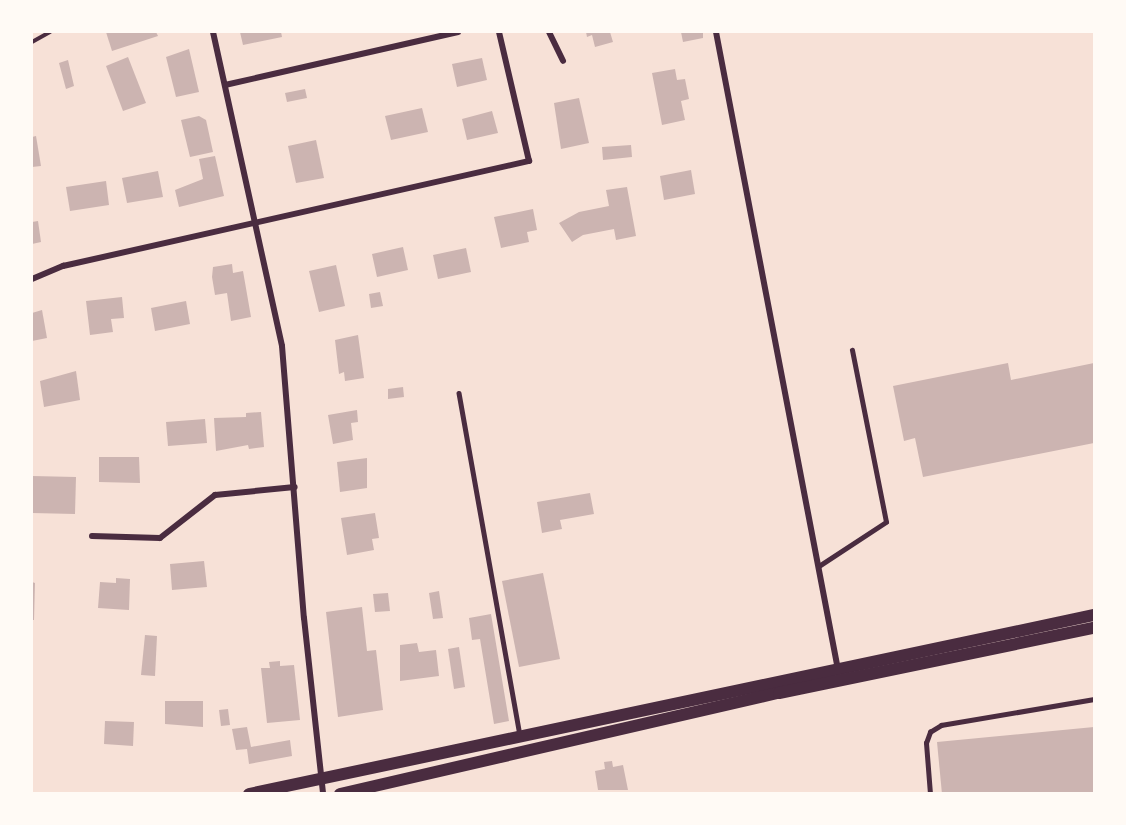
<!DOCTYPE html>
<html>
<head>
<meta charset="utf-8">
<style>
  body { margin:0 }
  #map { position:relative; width:1126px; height:825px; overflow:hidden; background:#f7e1d7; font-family:"Exo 2",sans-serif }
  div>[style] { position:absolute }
  .building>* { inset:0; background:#ccb4b1 }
  .path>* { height:4px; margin:-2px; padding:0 2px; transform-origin:2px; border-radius:2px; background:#4a2c40 }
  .service>* { height:4.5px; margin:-2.25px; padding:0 2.25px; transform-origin:2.25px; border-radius:2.25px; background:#4a2c40 }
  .minor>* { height:6px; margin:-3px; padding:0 3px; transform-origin:3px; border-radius:3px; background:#4a2c40 }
  .secondary>* { height:12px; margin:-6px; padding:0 6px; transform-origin:6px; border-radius:6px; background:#4a2c40 }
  span { translate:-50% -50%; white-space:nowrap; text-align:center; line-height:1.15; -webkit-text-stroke:6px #fffaf5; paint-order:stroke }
  .frame { position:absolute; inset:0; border:33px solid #fffaf5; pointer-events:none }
</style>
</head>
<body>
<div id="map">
  <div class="building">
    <i style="clip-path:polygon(106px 32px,156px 32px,158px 36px,112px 51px)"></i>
    <i style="clip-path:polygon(240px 32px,281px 32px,282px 37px,243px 45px)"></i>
    <i style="clip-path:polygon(586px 32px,610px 32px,613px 42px,595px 47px,592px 35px,587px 37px)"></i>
    <i style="clip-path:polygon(681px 32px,703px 32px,703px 38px,683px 42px)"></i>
    <i style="clip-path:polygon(189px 49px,199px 92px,176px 97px,166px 57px)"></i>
    <i style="clip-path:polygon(128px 57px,146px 103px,123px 111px,106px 66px)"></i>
    <i style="clip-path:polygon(482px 58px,487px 80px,457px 87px,452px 64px)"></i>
    <i style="clip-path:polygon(68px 60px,74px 86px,66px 89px,59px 63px)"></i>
    <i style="clip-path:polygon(675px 69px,677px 80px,685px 79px,689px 99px,681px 101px,685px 120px,662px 125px,652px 73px)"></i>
    <i style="clip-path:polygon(305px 89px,307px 98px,287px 102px,285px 93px)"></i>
    <i style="clip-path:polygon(579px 98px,589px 143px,561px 149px,554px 103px)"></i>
    <i style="clip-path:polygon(422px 108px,428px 132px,391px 140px,385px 116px)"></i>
    <i style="clip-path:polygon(492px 111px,498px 133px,467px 140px,462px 119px)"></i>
    <i style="clip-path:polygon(199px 116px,206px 120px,213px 152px,190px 157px,181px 120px)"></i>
    <i style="clip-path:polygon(36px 136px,41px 166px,32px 167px,32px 137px)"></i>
    <i style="clip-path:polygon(316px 140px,324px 178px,296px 183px,288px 146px)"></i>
    <i style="clip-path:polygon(631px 145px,632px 157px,603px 160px,602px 147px)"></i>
    <i style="clip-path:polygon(215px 156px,224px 196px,179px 207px,175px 190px,203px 179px,199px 159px)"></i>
    <i style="clip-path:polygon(691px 170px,695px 194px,664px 200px,660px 176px)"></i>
    <i style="clip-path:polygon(158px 171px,163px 197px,127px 203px,122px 178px)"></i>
    <i style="clip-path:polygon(106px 181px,109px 205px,70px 211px,66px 187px)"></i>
    <i style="clip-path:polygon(627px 187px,636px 236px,616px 240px,614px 229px,583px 235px,572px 242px,559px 223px,579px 212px,609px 206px,606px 190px)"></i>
    <i style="clip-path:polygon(533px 209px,537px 230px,527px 232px,529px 242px,501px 248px,494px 217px)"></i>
    <i style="clip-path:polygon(38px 221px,41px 242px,32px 244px,32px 222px)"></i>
    <i style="clip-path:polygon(403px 247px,408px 270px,377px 277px,372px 254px)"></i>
    <i style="clip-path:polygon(466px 248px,471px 272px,438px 279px,433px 255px)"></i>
    <i style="clip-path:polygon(232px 264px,233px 273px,243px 271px,251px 317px,231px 321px,227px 293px,215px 295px,212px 277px,213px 267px)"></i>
    <i style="clip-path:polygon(336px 265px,345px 306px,319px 312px,309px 271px)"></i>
    <i style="clip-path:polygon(380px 292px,383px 306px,371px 308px,369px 294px)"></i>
    <i style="clip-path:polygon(122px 297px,124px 318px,111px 319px,113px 332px,90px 335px,86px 301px)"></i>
    <i style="clip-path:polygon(186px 301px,190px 324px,155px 331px,151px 308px)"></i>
    <i style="clip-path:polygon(42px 310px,47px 338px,32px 341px,32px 313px)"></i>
    <i style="clip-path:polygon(358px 335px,364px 378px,345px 381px,344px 372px,339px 374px,335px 340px)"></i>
    <i style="clip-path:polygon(1008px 363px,1011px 380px,1094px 363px,1094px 443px,923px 477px,915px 438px,904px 441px,893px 386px)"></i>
    <i style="clip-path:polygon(76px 371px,80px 400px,44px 407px,40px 381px)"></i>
    <i style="clip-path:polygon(403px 387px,404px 397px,388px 399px,388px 389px)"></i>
    <i style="clip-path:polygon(357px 410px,358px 422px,351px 423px,353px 440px,333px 444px,328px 415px)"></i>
    <i style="clip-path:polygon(261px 412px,264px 447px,249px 449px,248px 445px,216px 451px,214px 418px,246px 417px,246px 413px)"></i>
    <i style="clip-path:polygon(205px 419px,207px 443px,168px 446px,166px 422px)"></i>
    <i style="clip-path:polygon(99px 457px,139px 457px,140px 483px,99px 482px)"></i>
    <i style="clip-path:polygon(367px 458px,367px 488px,340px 492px,337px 462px)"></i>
    <i style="clip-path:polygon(32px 476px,76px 477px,75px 514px,32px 513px)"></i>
    <i style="clip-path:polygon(590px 493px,594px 514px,560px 520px,562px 529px,542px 533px,537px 502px)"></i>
    <i style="clip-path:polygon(375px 513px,379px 538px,372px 539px,374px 550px,347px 555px,341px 518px)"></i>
    <i style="clip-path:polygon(204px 561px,207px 587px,172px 590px,170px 564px)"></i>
    <i style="clip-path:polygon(543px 573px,560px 659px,519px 667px,502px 581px)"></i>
    <i style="clip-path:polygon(116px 578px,130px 579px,129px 610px,98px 608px,100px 582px,116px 583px)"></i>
    <i style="clip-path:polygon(32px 582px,35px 583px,34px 620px,32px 620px)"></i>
    <i style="clip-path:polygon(439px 591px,443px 618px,433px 619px,429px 593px)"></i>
    <i style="clip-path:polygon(388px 593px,390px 611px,375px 612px,373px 594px)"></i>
    <i style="clip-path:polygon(362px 607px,367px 651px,376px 650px,383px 710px,338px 717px,326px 612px)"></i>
    <i style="clip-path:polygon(491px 614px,509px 721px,494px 724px,480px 639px,472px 640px,469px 618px)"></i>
    <i style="clip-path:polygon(145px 635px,157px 636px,155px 676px,141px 675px)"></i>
    <i style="clip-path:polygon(417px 643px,419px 652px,436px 650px,439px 676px,400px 681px,400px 645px)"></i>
    <i style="clip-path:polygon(459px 647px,465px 687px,454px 689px,448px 649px)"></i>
    <i style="clip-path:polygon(280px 661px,280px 666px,294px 665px,300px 720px,267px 723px,261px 668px,270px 668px,269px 662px)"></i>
    <i style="clip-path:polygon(165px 701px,203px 701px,203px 727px,165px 724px)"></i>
    <i style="clip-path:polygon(228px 709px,230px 725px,221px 726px,219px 710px)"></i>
    <i style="clip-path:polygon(105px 721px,134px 722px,133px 746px,104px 744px)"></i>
    <i style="clip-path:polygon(247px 727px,251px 747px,290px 740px,292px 756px,249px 764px,247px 749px,236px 750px,232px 729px)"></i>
    <i style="clip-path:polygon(1094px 727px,1094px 794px,942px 794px,937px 742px)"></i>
    <i style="clip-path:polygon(612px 761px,613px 767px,623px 765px,628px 790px,598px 790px,595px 771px,605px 769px,604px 762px)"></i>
  </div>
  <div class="path">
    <i style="left:32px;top:42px;width:21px;rotate:-29deg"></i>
  </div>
  <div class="service">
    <i style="left:459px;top:393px;width:347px;rotate:79.9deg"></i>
    <i style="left:819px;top:566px;width:80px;rotate:-33.3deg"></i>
    <i style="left:886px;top:522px;width:175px;rotate:-101.2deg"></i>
    <i style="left:930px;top:794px;width:51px;rotate:-94.5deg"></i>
    <i style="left:926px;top:743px;width:12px;rotate:-70deg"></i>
    <i style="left:930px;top:732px;width:13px;rotate:-32deg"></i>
    <i style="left:941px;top:725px;width:155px;rotate:-9.6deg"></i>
  </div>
  <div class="minor">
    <i style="left:213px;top:32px;width:321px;rotate:77.6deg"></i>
    <i style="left:282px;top:346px;width:273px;rotate:85.4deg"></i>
    <i style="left:304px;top:618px;width:177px;rotate:83.8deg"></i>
    <i style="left:549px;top:32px;width:32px;rotate:64deg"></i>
    <i style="left:716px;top:32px;width:650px;rotate:79.17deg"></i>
    <i style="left:225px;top:85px;width:239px;rotate:-12.8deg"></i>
    <i style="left:32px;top:279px;width:34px;rotate:-23deg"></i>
    <i style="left:63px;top:266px;width:478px;rotate:-12.7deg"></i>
    <i style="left:529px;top:161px;width:132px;rotate:-103.1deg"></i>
    <i style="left:92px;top:536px;width:68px;rotate:1.7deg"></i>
    <i style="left:160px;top:538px;width:70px;rotate:-38deg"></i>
    <i style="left:215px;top:495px;width:80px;rotate:-5.7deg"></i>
  </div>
  <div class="secondary">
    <i style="left:249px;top:794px;width:864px;rotate:-11.96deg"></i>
    <i style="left:340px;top:794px;width:450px;rotate:-13deg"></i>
    <i style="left:779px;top:693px;width:322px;rotate:-11.7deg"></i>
  </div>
  <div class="frame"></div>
</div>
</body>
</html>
